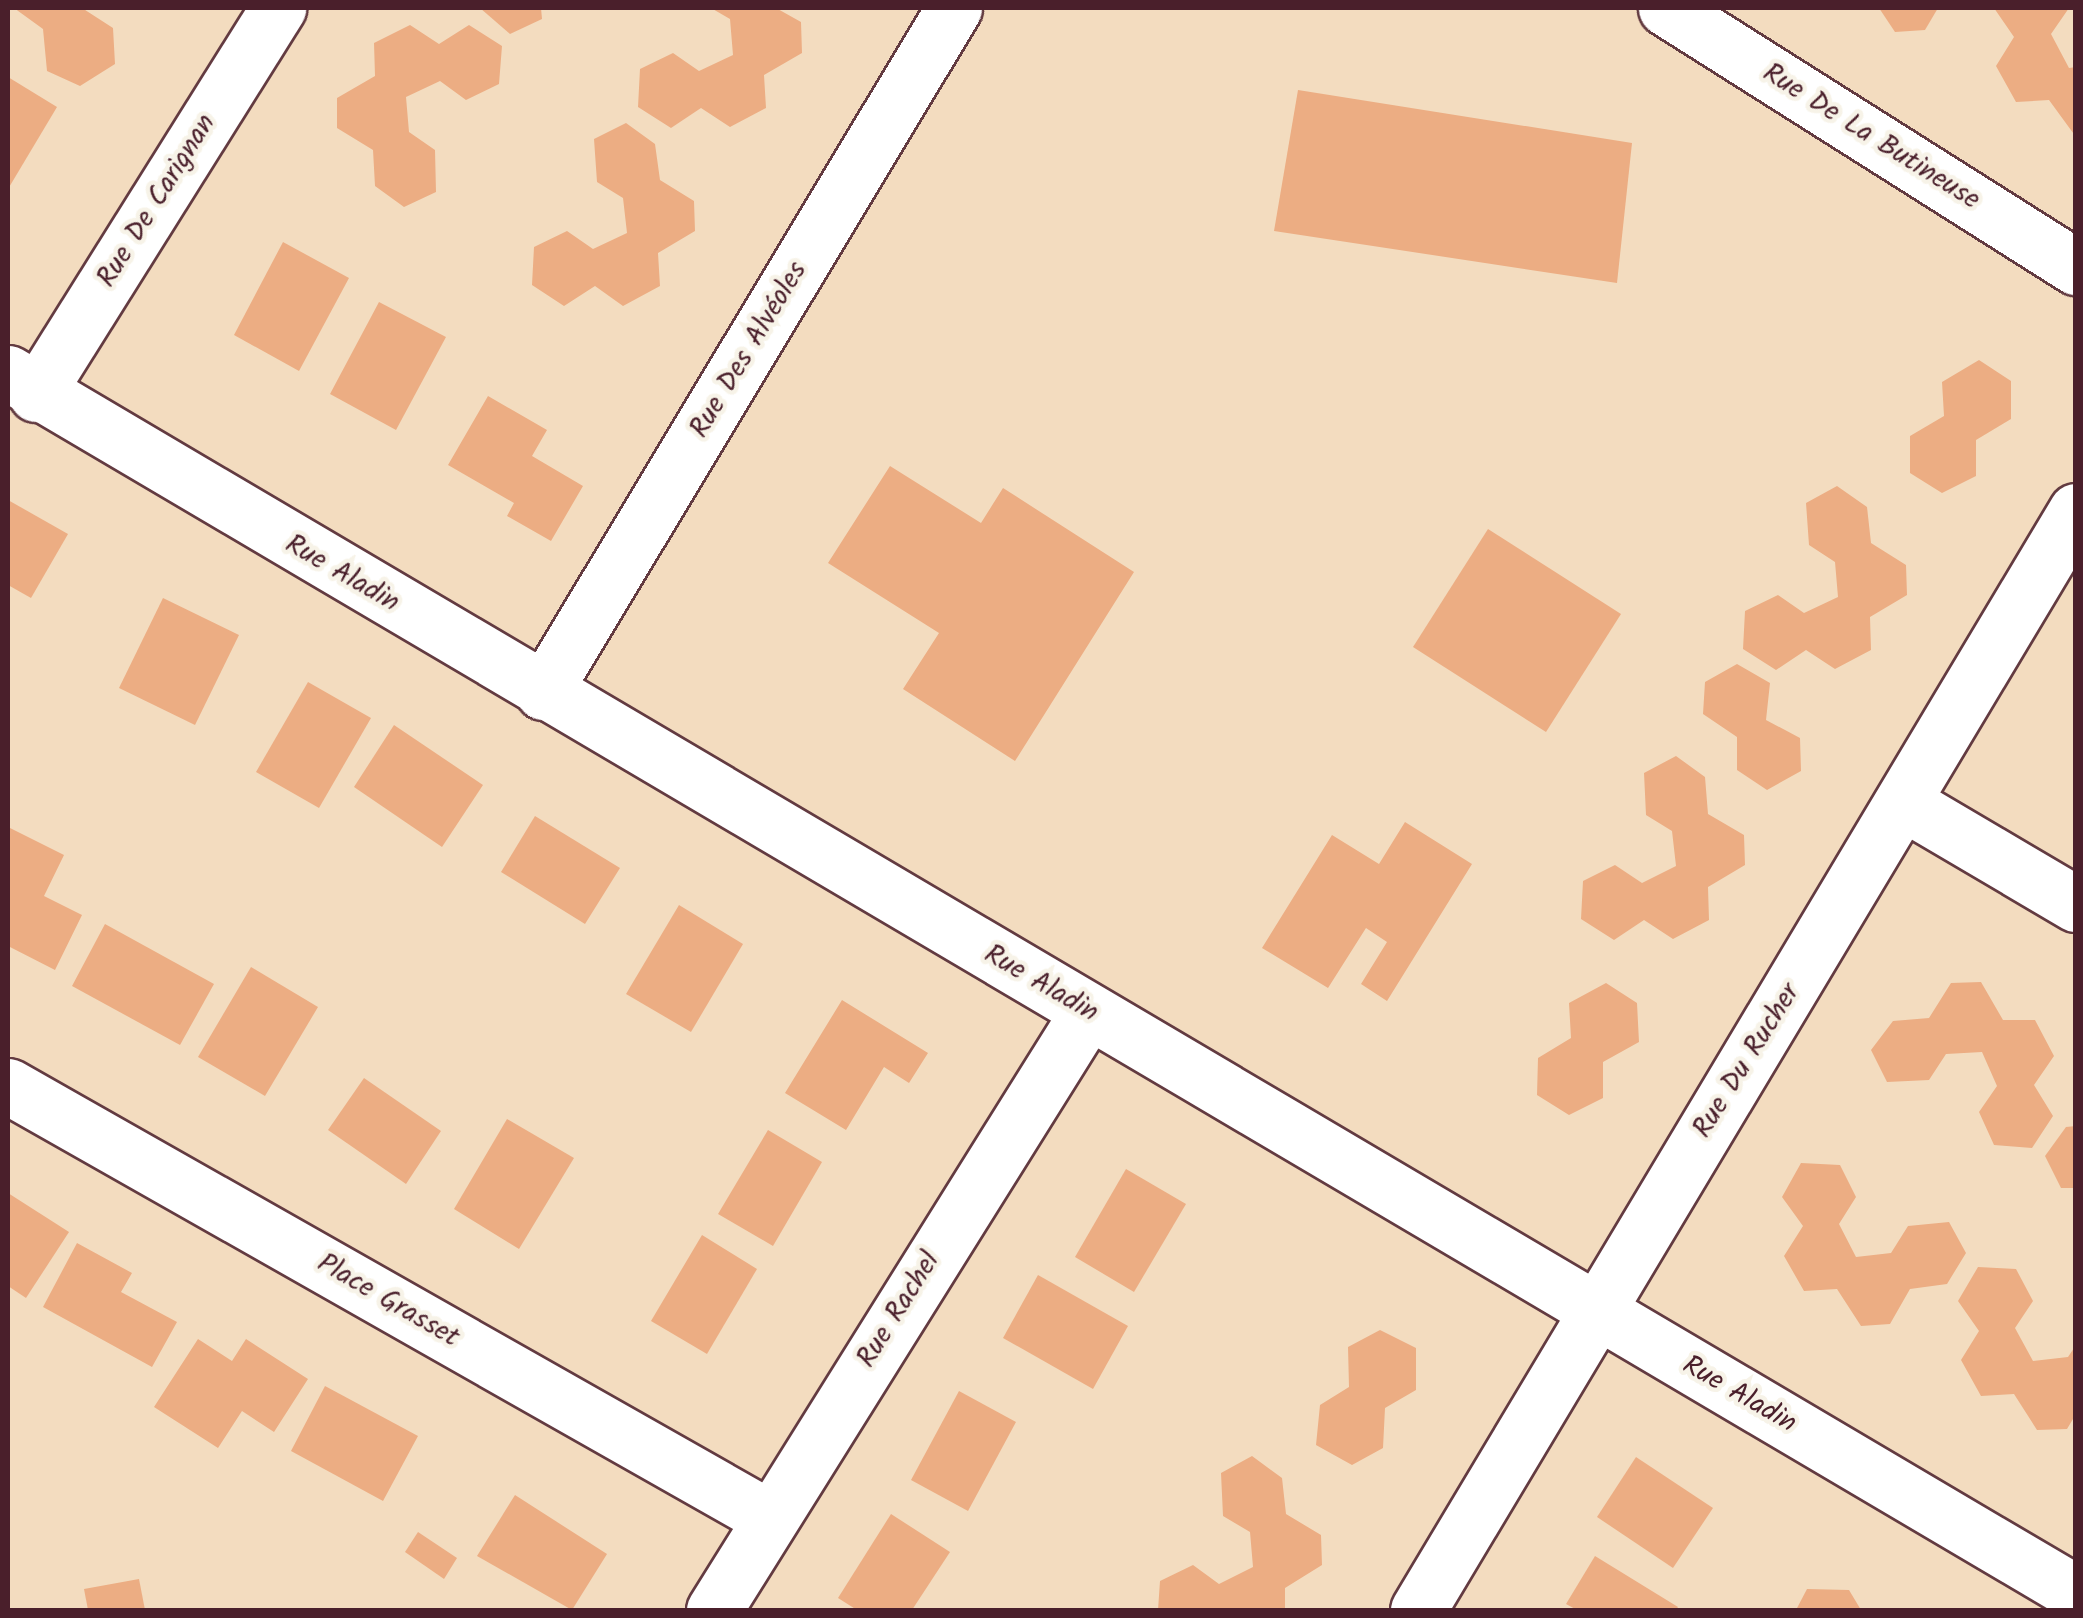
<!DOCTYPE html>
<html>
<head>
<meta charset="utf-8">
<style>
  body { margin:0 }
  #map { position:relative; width:2083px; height:1618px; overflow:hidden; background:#f3dcbf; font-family:Kalam,sans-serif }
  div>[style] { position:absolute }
  .building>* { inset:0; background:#ecad83 }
  .roads { filter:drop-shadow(2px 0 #633b41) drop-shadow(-2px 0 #633b41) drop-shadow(0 2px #633b41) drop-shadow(0 -2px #633b41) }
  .minor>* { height:55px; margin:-27.5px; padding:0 27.5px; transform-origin:27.5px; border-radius:27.5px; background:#fff }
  span { translate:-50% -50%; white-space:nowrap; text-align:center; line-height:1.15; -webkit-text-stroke:9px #f7f3e8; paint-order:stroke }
  .street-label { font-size:28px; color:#4a1f2b }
  .frame { position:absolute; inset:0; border:10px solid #4a1f2b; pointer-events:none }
</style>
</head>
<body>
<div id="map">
  <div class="building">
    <i style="clip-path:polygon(14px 8px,82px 8px,113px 28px,115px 64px,80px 86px,47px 71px,43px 29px)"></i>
    <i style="clip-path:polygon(480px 8px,541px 8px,542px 19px,510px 34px)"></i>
    <i style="clip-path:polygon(711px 8px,776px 8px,801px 22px,802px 53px,764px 75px,766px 108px,730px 127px,701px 108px,671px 128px,638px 107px,640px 69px,673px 53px,699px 71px,733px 55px,730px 19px)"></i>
    <i style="clip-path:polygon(1879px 8px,1938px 8px,1925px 30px,1895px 32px)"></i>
    <i style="clip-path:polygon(1994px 8px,2069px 8px,2051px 34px,2069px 68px,2076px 67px,2076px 137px,2049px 100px,2016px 102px,1996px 66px,2014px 37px)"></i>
    <i style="clip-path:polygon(410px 25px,439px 44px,469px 25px,502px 46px,499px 84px,466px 100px,440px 81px,406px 97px,409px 132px,435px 150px,436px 192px,404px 207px,375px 186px,373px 150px,337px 128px,337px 98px,375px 76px,374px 43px)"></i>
    <i style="clip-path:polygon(8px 77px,57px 107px,8px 189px)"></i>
    <i style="clip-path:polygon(1298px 90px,1632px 143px,1617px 283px,1274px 231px)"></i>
    <i style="clip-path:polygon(626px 123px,655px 144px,660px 180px,694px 201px,695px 231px,658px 253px,660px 286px,623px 306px,595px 286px,564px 306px,532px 285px,534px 247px,567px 231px,593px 249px,627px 233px,623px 198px,597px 182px,594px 139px)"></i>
    <i style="clip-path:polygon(283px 242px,349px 278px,299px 371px,234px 335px)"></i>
    <i style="clip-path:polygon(379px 302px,446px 337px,396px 430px,330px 394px)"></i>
    <i style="clip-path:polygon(1979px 360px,2011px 381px,2011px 419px,1976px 440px,1976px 476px,1942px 493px,1910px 473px,1910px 436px,1944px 416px,1942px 382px)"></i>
    <i style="clip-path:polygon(488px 396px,547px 430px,532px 456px,583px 486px,551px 541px,507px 516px,514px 503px,448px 465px)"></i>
    <i style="clip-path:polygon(890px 466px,981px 523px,1003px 488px,1134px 572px,1015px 761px,903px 689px,939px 633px,828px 563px)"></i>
    <i style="clip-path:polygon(1837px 486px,1867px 507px,1871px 543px,1906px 565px,1907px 595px,1870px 617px,1871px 650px,1835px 669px,1806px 650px,1776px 670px,1743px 649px,1745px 611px,1778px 595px,1804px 613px,1838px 597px,1835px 562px,1809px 545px,1806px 503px)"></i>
    <i style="clip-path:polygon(8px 500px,68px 534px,31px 598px,8px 585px)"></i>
    <i style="clip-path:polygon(1488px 529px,1621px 614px,1546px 732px,1413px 647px)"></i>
    <i style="clip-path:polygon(163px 598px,239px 635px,195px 725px,119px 688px)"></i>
    <i style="clip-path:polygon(1737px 664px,1770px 683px,1766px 720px,1800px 738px,1801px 771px,1767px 790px,1737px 770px,1737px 737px,1703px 714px,1705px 682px)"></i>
    <i style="clip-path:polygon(308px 682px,371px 718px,319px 808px,256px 772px)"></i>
    <i style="clip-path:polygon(394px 725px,483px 785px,442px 847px,354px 787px)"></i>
    <i style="clip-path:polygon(1676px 756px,1705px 777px,1708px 814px,1744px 835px,1745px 865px,1708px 887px,1709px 920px,1673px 939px,1644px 920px,1614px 940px,1581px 919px,1583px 881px,1615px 865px,1642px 883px,1676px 866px,1672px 831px,1646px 815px,1644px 773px)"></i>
    <i style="clip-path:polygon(535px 816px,620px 868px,585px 924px,501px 872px)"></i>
    <i style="clip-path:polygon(1405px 822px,1472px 864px,1387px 1001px,1361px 984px,1387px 942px,1366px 928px,1328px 988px,1262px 948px,1332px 835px,1379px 864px)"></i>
    <i style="clip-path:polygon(8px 827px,64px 855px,44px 896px,82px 915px,55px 970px,8px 946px)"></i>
    <i style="clip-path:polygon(679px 905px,743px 944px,691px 1032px,626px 994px)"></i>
    <i style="clip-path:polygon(105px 924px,214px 984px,180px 1045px,72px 986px)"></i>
    <i style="clip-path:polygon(251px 967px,318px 1007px,265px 1096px,198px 1057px)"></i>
    <i style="clip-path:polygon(1981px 982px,2003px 1020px,2035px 1020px,2054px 1056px,2034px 1085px,2053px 1116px,2032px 1148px,1994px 1145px,1979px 1112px,1997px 1086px,1982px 1052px,1946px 1054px,1929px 1080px,1887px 1082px,1871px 1050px,1893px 1021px,1929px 1018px,1951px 983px)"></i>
    <i style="clip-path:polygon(1606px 983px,1637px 1003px,1639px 1042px,1603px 1062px,1603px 1098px,1569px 1115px,1537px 1095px,1538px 1058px,1571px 1038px,1569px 1003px)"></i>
    <i style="clip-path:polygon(842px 1000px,928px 1053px,909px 1083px,884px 1067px,846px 1130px,785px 1093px)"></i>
    <i style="clip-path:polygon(364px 1078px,441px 1131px,406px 1184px,328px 1130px)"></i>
    <i style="clip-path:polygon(507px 1119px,574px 1158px,519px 1249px,454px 1209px)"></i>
    <i style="clip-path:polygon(2076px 1126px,2076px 1188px,2061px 1188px,2045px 1156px,2066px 1127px)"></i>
    <i style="clip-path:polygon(768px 1130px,822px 1162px,773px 1246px,718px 1214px)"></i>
    <i style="clip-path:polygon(1801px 1163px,1840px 1165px,1856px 1197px,1839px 1224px,1856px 1257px,1891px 1253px,1908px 1226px,1949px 1222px,1966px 1253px,1947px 1284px,1910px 1289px,1890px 1324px,1861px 1326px,1837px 1289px,1804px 1291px,1784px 1256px,1803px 1226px,1782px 1197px)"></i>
    <i style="clip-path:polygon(1126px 1169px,1186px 1204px,1134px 1292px,1075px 1257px)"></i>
    <i style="clip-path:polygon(8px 1193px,69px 1232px,26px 1298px,8px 1286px)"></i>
    <i style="clip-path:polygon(702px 1235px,757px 1269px,707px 1354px,651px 1321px)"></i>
    <i style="clip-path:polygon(77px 1243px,132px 1273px,121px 1292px,177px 1322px,152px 1367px,43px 1307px)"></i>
    <i style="clip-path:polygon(1978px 1267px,2016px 1269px,2033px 1301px,2015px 1328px,2033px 1361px,2068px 1357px,2076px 1345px,2076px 1414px,2067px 1429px,2037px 1430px,2014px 1394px,1981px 1396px,1961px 1360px,1979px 1331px,1958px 1301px)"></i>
    <i style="clip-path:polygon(1038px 1275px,1128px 1326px,1093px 1389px,1003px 1338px)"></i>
    <i style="clip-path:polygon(1380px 1330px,1416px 1348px,1416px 1390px,1385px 1408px,1383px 1448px,1352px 1465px,1316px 1445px,1320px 1405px,1349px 1387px,1348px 1347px)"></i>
    <i style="clip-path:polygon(198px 1339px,232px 1361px,246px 1339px,308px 1379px,274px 1432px,242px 1411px,218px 1448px,154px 1407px)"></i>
    <i style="clip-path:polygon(325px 1386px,418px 1436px,383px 1501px,291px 1451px)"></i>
    <i style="clip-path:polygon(959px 1391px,1016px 1422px,968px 1511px,911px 1480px)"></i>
    <i style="clip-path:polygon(1252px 1456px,1282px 1478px,1286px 1514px,1321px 1535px,1322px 1565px,1285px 1588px,1285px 1610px,1158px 1610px,1160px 1581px,1193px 1565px,1219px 1584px,1253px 1567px,1250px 1532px,1223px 1516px,1221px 1473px)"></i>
    <i style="clip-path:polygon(1636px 1457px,1713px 1508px,1673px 1568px,1597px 1517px)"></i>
    <i style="clip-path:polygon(515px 1495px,607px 1554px,572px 1610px,477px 1556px)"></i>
    <i style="clip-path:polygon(891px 1514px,950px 1552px,912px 1610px,857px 1610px,838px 1598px)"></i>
    <i style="clip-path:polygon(418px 1532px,457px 1558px,444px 1579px,405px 1552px)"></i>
    <i style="clip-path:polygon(1595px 1556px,1678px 1607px,1676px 1610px,1577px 1610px,1566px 1604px)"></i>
    <i style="clip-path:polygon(139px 1579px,145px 1610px,88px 1610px,84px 1589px)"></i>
    <i style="clip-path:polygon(1807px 1589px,1849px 1590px,1861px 1610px,1796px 1610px)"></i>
  </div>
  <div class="roads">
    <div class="minor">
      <i style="left:1666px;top:8px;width:485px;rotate:32.3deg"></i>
      <i style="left:8px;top:373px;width:2401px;rotate:30.54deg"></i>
      <i style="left:36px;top:394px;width:456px;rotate:-57.9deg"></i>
      <i style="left:543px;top:692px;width:798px;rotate:-59deg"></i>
      <i style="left:1906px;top:804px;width:197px;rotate:30.5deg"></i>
      <i style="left:8px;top:1086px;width:874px;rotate:29.56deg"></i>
      <i style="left:714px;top:1610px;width:705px;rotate:-57.98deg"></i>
      <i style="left:1418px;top:1610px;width:1281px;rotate:-59.09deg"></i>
    </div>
  </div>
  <div class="street-label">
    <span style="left:1871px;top:137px;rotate:32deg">Rue De La Butineuse</span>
    <span style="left:157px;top:201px;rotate:-58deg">Rue De Carignan</span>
    <span style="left:749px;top:350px;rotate:-59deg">Rue Des Alvéoles</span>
    <span style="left:342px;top:574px;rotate:30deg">Rue Aladin</span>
    <span style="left:1041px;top:984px;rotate:30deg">Rue Aladin</span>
    <span style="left:1747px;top:1061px;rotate:-58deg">Rue Du Rucher</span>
    <span style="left:388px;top:1301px;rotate:30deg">Place Grasset</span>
    <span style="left:899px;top:1310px;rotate:-58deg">Rue Rachel</span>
    <span style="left:1739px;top:1395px;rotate:30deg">Rue Aladin</span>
  </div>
  <div class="frame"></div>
</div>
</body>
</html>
